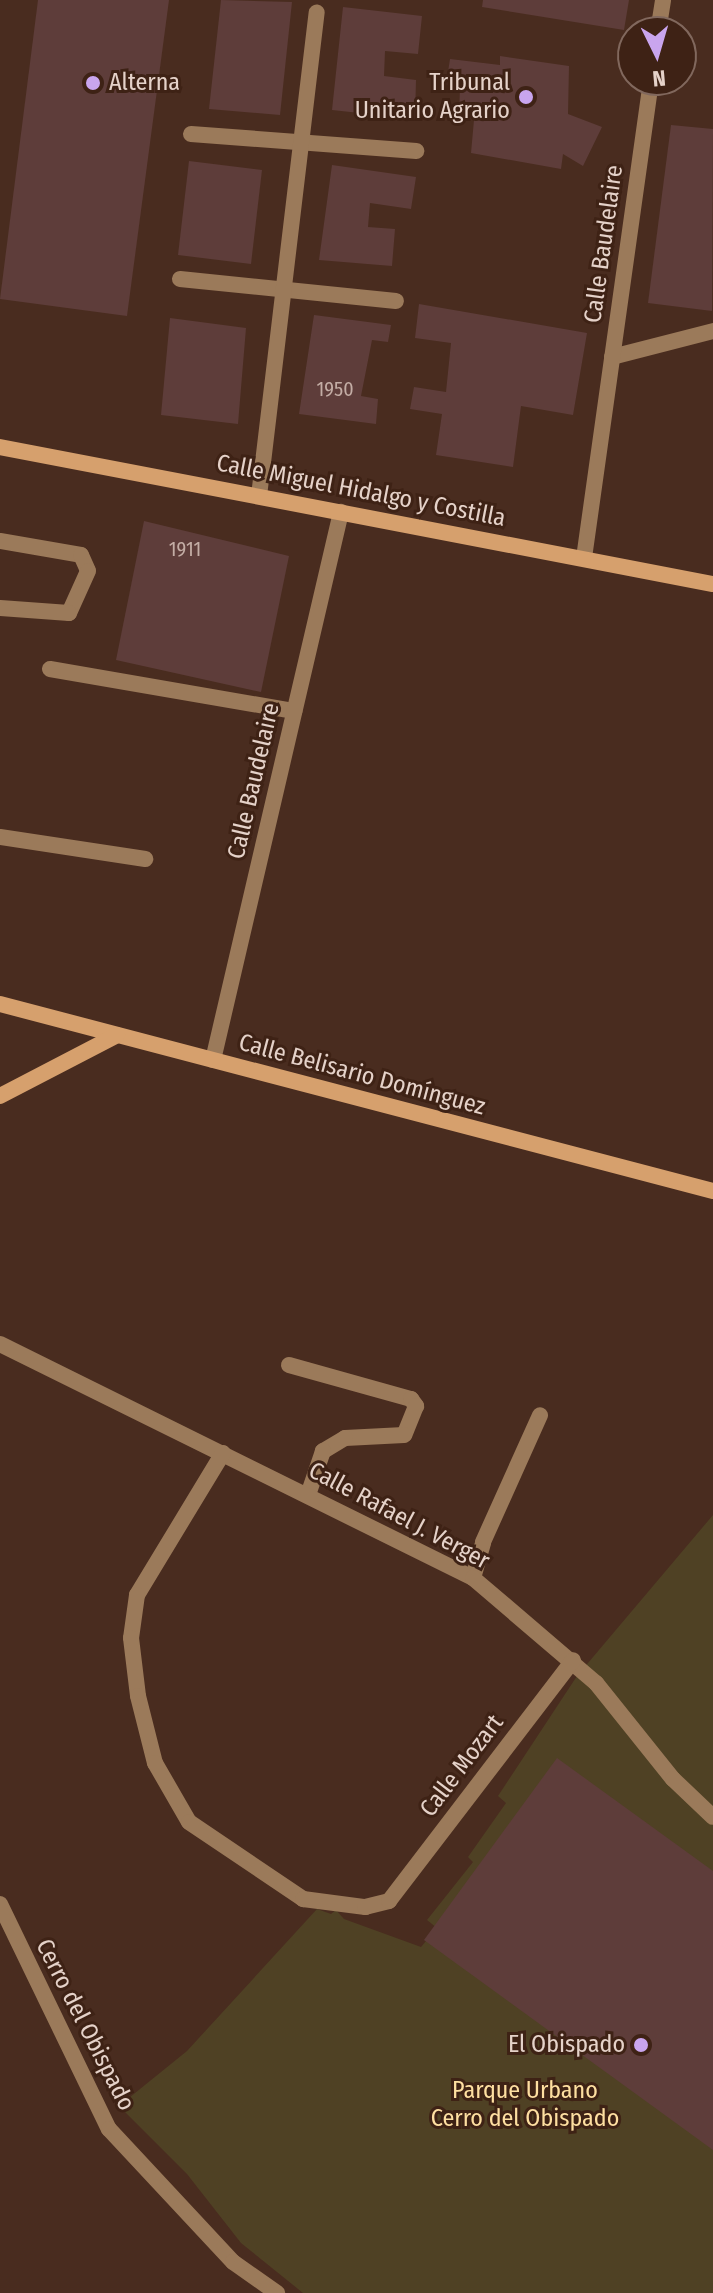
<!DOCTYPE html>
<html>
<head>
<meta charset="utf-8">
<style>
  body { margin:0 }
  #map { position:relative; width:713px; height:2293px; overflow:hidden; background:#492c1f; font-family:"Fira Sans Condensed",sans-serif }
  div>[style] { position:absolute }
  .green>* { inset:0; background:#4f4124 }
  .building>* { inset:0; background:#5e3d3a }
  .lane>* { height:16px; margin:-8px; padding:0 8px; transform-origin:8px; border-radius:8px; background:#9b7a5a }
  .street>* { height:16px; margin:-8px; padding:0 8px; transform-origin:8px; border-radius:8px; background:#9b7a5a }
  .secondary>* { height:16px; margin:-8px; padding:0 8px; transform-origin:8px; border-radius:8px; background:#d6a06d }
  .dots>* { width:22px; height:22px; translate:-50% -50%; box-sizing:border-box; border:4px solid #3e2215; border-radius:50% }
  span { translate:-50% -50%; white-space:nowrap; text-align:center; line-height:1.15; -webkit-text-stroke:6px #3e2215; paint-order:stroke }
  .number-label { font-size:20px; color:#c3ada5 }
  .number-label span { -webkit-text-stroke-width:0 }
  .poi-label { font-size:24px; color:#e5d2c9 }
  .left { translate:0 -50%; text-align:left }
  .right { translate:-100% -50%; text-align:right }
  .street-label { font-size:24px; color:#e5d2c9 }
  .park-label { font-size:24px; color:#fedfa1 }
  .north { position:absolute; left:617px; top:16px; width:80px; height:80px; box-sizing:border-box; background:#3e2215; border:2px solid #81685d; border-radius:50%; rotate:175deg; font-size:22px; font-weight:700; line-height:32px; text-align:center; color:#e5d2c9 }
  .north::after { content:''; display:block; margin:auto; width:28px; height:36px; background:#c9a5ee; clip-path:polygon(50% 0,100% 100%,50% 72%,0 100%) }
</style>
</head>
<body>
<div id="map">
  <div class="green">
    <i style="clip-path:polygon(713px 1515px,713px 2293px,303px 2293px,241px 2243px,187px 2174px,119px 2106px,187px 2051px,317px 1909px,331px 1914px,336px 1910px,344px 1919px,421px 1947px,437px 1928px,427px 1920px,473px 1862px,468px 1857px,506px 1803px,498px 1796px,577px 1676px)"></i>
  </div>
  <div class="building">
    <i style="clip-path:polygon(38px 0,169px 0,127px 316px,0 299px)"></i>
    <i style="clip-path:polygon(221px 0,292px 2px,280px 115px,209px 109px)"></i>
    <i style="clip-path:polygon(483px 0,629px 0,624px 30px,482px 7px)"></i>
    <i style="clip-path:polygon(343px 7px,422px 16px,418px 54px,385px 51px,384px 76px,416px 80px,415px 119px,332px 110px)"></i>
    <i style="clip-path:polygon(500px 56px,569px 66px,568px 114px,602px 127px,583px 166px,563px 154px,561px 169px,471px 153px,474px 120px,459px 116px,460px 87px,446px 85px,450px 59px,500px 65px)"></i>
    <i style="clip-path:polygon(671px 125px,713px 129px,712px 311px,648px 303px)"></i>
    <i style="clip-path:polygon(189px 161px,262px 170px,251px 264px,178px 255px)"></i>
    <i style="clip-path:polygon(332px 165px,416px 177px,411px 209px,370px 203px,368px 227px,395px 229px,392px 266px,319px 260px)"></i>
    <i style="clip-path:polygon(419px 304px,587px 333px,573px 415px,521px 406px,513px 467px,436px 455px,442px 414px,410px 409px,414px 387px,446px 392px,451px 343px,415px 338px)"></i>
    <i style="clip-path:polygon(314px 315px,391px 325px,388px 342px,372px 340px,361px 396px,378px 399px,376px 424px,299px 414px)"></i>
    <i style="clip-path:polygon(170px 318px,246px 328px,238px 424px,161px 415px)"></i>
    <i style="clip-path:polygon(144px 521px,289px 556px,261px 692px,116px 660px)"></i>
    <i style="clip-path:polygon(557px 1758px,713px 1871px,713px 2150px,424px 1940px)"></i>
  </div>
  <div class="lane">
    <i style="left:191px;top:134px;width:226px;rotate:4.3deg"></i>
    <i style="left:180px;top:279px;width:217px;rotate:5.8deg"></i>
    <i style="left:612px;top:357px;width:104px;rotate:-14.4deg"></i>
    <i style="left:259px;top:496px;width:487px;rotate:-83.2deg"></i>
    <i style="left:0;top:541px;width:82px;rotate:9.8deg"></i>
    <i style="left:81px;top:555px;width:17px;rotate:66deg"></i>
    <i style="left:88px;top:571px;width:46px;rotate:114.3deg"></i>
    <i style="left:69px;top:613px;width:69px;rotate:-175.9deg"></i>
    <i style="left:50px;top:669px;width:248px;rotate:9.8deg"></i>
    <i style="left:0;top:837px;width:147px;rotate:8.6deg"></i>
    <i style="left:289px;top:1365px;width:127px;rotate:15.6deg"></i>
    <i style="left:411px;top:1399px;width:9px;rotate:54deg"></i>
    <i style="left:416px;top:1406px;width:31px;rotate:112deg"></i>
    <i style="left:404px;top:1435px;width:59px;rotate:177.1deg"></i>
    <i style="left:345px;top:1438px;width:26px;rotate:149deg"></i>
    <i style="left:323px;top:1451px;width:46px;rotate:108.8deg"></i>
    <i style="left:473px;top:1578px;width:37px;rotate:-74deg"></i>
    <i style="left:483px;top:1542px;width:139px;rotate:-65.8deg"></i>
  </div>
  <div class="street">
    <i style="left:658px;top:32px;width:32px;rotate:-81deg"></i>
    <i style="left:584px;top:558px;width:483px;rotate:-82deg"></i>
    <i style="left:213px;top:1060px;width:563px;rotate:-76.85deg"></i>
    <i style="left:0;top:1344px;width:528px;rotate:26.32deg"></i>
    <i style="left:473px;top:1578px;width:162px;rotate:40.5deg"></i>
    <i style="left:596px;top:1683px;width:123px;rotate:51.3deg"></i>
    <i style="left:673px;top:1779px;width:55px;rotate:43.5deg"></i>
    <i style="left:223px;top:1453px;width:166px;rotate:121.2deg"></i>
    <i style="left:137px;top:1595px;width:43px;rotate:97.9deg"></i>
    <i style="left:131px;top:1638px;width:58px;rotate:83.1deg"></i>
    <i style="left:138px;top:1696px;width:69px;rotate:75.8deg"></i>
    <i style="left:155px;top:1763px;width:68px;rotate:60deg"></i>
    <i style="left:189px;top:1822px;width:138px;rotate:34deg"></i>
    <i style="left:303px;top:1899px;width:63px;rotate:7.4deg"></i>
    <i style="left:365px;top:1907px;width:25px;rotate:-14deg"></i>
    <i style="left:389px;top:1901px;width:303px;rotate:-52.6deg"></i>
    <i style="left:0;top:1904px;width:250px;rotate:64.2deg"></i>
    <i style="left:109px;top:2129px;width:182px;rotate:47deg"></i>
    <i style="left:233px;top:2262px;width:54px;rotate:35.2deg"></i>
  </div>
  <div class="secondary">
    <i style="left:0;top:447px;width:726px;rotate:10.88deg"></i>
    <i style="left:0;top:1004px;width:737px;rotate:14.7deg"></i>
    <i style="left:0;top:1096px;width:132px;rotate:-27.5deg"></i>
  </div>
  <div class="dots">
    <i style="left:93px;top:83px;background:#c9a5ee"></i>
    <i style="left:526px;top:97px;background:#c9a5ee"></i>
    <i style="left:641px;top:2045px;background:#c9a5ee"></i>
  </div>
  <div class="number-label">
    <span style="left:335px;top:389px">1950</span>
    <span style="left:185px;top:549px">1911</span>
  </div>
  <div class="poi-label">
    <span class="left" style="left:109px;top:83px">Alterna</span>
    <span class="right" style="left:510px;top:97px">Tribunal<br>Unitario Agrario</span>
    <span class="right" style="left:625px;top:2045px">El Obispado</span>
  </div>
  <div class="street-label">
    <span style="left:604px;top:244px;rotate:-82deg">Calle Baudelaire</span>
    <span style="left:361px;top:491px;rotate:11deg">Calle Miguel Hidalgo y Costilla</span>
    <span style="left:254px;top:781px;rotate:-77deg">Calle Baudelaire</span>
    <span style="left:362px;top:1075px;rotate:15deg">Calle Belisario Domínguez</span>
    <span style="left:399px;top:1516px;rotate:28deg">Calle Rafael J. Verger</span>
    <span style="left:462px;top:1766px;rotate:-53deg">Calle Mozart</span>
    <span style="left:85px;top:2025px;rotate:63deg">Cerro del Obispado</span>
  </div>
  <div class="park-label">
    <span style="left:525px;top:2105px">Parque Urbano<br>Cerro del Obispado</span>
  </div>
  <div class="north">N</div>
</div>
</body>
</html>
